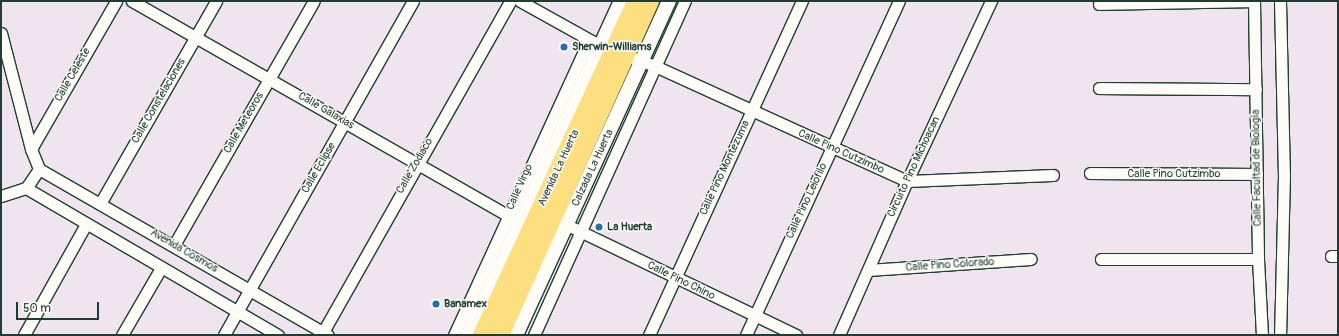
<!DOCTYPE html>
<html>
<head>
<meta charset="utf-8">
<style>
  body { margin:0 }
  #map { position:relative; width:1339px; height:336px; overflow:hidden; background:#f0e5ee; font-family:Pangolin,sans-serif }
  div>[style] { position:absolute }
  .roads { filter:drop-shadow(1px 0 #1f3d34) drop-shadow(-1px 0 #1f3d34) drop-shadow(0 1px #1f3d34) drop-shadow(0 -1px #1f3d34) }
  .minor>* { height:11px; margin:-5.5px; padding:0 5.5px; transform-origin:5.5px; border-radius:5.5px; background:#fdfcf7 }
  .tertiary>* { height:14px; margin:-7px; padding:0 7px; transform-origin:7px; border-radius:7px; background:#fdfcf7 }
  .primary>* { height:18px; margin:-9px; padding:0 9px; transform-origin:9px; border-radius:9px; background:#fedf80 }
  .dots>* { width:11px; height:11px; translate:-50% -50%; box-sizing:border-box; border:2px solid #fdfcf7; border-radius:50% }
  span { translate:-50% -50%; white-space:nowrap; text-align:center; line-height:1.15; -webkit-text-stroke:3px #fdfcf7; paint-order:stroke }
  .poi-label { font-size:11px; color:#1f3d34; font-weight:700 }
  .left { translate:0 -50%; text-align:left }
  .street-label { font-size:11px; color:#1f3d34 }
  .frame { position:absolute; inset:0; border:2px solid #1f3d34; pointer-events:none }
  .scale { position:absolute; left:16px; top:302px; width:83px; height:18px; box-sizing:border-box; border:2px solid #1f3d34; border-top:0; padding-left:5px; font-size:12px; line-height:14px; white-space:nowrap; color:#1f3d34; -webkit-text-stroke:3px #fdfcf7; paint-order:stroke }
</style>
</head>
<body>
<div id="map">
  <div class="roads">
    <div class="minor">
      <i style="left:132px;top:1px;width:454px;rotate:29.7deg"></i>
      <i style="left:520px;top:1px;width:93px;rotate:29.1deg"></i>
      <i style="left:601px;top:46px;width:58px;rotate:20.3deg"></i>
      <i style="left:655px;top:66px;width:277px;rotate:24.5deg"></i>
      <i style="left:907px;top:181px;width:146px;rotate:-2.4deg"></i>
      <i style="left:1254px;top:1px;width:258px;rotate:89.1deg"></i>
      <i style="left:1258px;top:259px;width:76px;rotate:87deg"></i>
      <i style="left:1280px;top:1px;width:174px;rotate:88.7deg"></i>
      <i style="left:1284px;top:175px;width:160px;rotate:91.4deg"></i>
      <i style="left:1099px;top:4px;width:154px;rotate:-1.1deg"></i>
      <i style="left:1px;top:33px;width:120px;rotate:75.5deg"></i>
      <i style="left:31px;top:149px;width:22px;rotate:68deg"></i>
      <i style="left:39px;top:169px;width:23px;rotate:124deg"></i>
      <i style="left:1099px;top:88px;width:157px;rotate:0.4deg"></i>
      <i style="left:31px;top:149px;width:171px;rotate:-60.1deg"></i>
      <i style="left:39px;top:169px;width:333px;rotate:29.9deg"></i>
      <i style="left:1090px;top:173px;width:167px;rotate:0.3deg"></i>
      <i style="left:26px;top:188px;width:292px;rotate:30.3deg"></i>
      <i style="left:1px;top:196px;width:26px;rotate:-18deg"></i>
      <i style="left:101px;top:202px;width:232px;rotate:-60.2deg"></i>
      <i style="left:561px;top:222px;width:261px;rotate:25.7deg"></i>
      <i style="left:174px;top:245px;width:281px;rotate:-60.2deg"></i>
      <i style="left:1331px;top:256px;width:7px"></i>
      <i style="left:1101px;top:259px;width:157px"></i>
      <i style="left:868px;top:270px;width:163px;rotate:-3.9deg"></i>
      <i style="left:323px;top:332px;width:380px;rotate:-60.5deg"></i>
      <i style="left:24px;top:335px;width:127px;rotate:-60.8deg"></i>
      <i style="left:122px;top:335px;width:78px;rotate:-59.8deg"></i>
      <i style="left:224px;top:335px;width:384px;rotate:-60.5deg"></i>
      <i style="left:454px;top:335px;width:324px;rotate:-65.4deg"></i>
      <i style="left:534px;top:335px;width:367px;rotate:-65.7deg"></i>
      <i style="left:649px;top:335px;width:367px;rotate:-65.4deg"></i>
      <i style="left:746px;top:335px;width:367px;rotate:-65.4deg"></i>
      <i style="left:839px;top:335px;width:168px;rotate:-66.2deg"></i>
      <i style="left:907px;top:181px;width:199px;rotate:-65deg"></i>
    </div>
    <div class="tertiary">
      <i style="left:468px;top:335px;width:367px;rotate:-65.4deg"></i>
      <i style="left:516px;top:335px;width:367px;rotate:-65.4deg"></i>
    </div>
    <div class="primary">
      <i style="left:482px;top:335px;width:368px;rotate:-65.2deg"></i>
      <i style="left:500px;top:335px;width:366px;rotate:-65.8deg"></i>
    </div>
  </div>
  <div class="dots">
    <i style="left:564px;top:47px;background:#1f6fb2"></i>
    <i style="left:599px;top:227px;background:#1f6fb2"></i>
    <i style="left:436px;top:304px;background:#1f6fb2"></i>
  </div>
  <div class="poi-label">
    <span class="left" style="left:572px;top:47px">Sherwin-Williams</span>
    <span class="left" style="left:607px;top:227px">La Huerta</span>
    <span class="left" style="left:444px;top:304px">Banamex</span>
  </div>
  <div class="street-label">
    <span style="left:73px;top:75px;rotate:-60deg">Calle Celeste</span>
    <span style="left:159px;top:101px;rotate:-60deg">Calle Constelaciones</span>
    <span style="left:326px;top:111px;rotate:30deg">Calle Galaxias</span>
    <span style="left:244px;top:123px;rotate:-60deg">Calle Meteoros</span>
    <span style="left:841px;top:152px;rotate:24deg">Calle Pino Cutzimbo</span>
    <span style="left:415px;top:166px;rotate:-60deg">Calle Zodiaco</span>
    <span style="left:914px;top:167px;rotate:-65deg">Circuito Pino Michoacan</span>
    <span style="left:319px;top:168px;rotate:-60deg">Calle Eclipse</span>
    <span style="left:559px;top:168px;rotate:-65deg">Avenida La Huerta</span>
    <span style="left:593px;top:168px;rotate:-65deg">Calzada La Huerta</span>
    <span style="left:725px;top:168px;rotate:-65deg">Calle Pino Montezuma</span>
    <span style="left:1257px;top:168px;rotate:-91deg">Calle Facultad de Biología</span>
    <span style="left:1174px;top:174px">Calle Pino Cutzimbo</span>
    <span style="left:520px;top:187px;rotate:-66deg">Calle Virgo</span>
    <span style="left:807px;top:201px;rotate:-65deg">Calle Pino Leiofilo</span>
    <span style="left:184px;top:251px;rotate:30deg">Avenida Cosmos</span>
    <span style="left:950px;top:265px;rotate:-4deg">Calle Pino Colorado</span>
    <span style="left:681px;top:281px;rotate:26deg">Calle Pino Chino</span>
  </div>
  <div class="frame"></div>
  <div class="scale">50 m</div>
</div>
</body>
</html>
